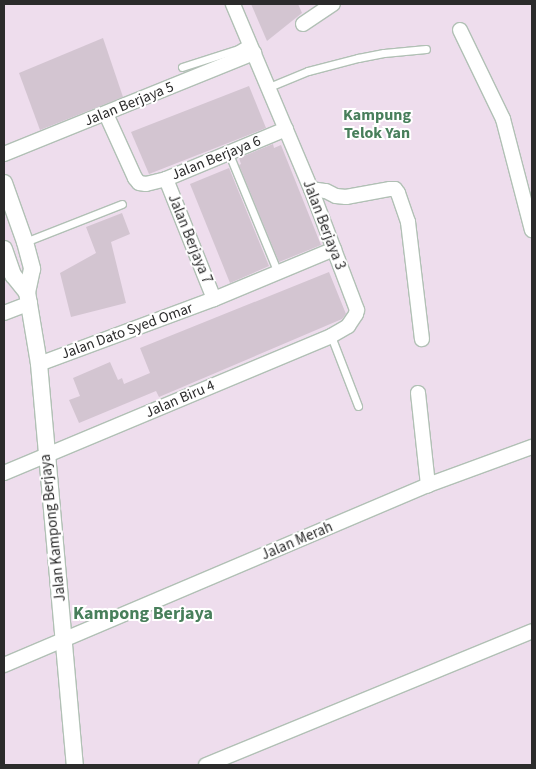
<!DOCTYPE html>
<html>
<head>
<meta charset="utf-8">
<style>
  body { margin:0 }
  #map { position:relative; width:536px; height:769px; overflow:hidden; background:#eedded; font-family:"Source Sans 3",sans-serif }
  div>[style] { position:absolute }
  .building>* { inset:0; background:#d3c5d1 }
  .roads { filter:drop-shadow(1px 0 #b1c0b5) drop-shadow(-1px 0 #b1c0b5) drop-shadow(0 1px #b1c0b5) drop-shadow(0 -1px #b1c0b5) }
  .service>* { height:7px; margin:-3.5px; padding:0 3.5px; transform-origin:3.5px; border-radius:3.5px; background:#fff }
  .minor>* { height:14px; margin:-7px; padding:0 7px; transform-origin:7px; border-radius:7px; background:#fff }
  .tertiary>* { height:16px; margin:-8px; padding:0 8px; transform-origin:8px; border-radius:8px; background:#fff }
  span { translate:-50% -50%; white-space:nowrap; text-align:center; line-height:1.15; -webkit-text-stroke:4px #fff; paint-order:stroke }
  .street-label { font-size:15px; color:#2b2b2b }
  .neighbourhood-label { font-size:16px; color:#487f5b; font-weight:700 }
  .quarter-label { font-size:18px; color:#487f5b; font-weight:700 }
  .frame { position:absolute; inset:0; border:5px solid #2b2b2b; pointer-events:none }
</style>
</head>
<body>
<div id="map">
  <div class="building">
    <i style="clip-path:polygon(251px 4px,298px 4px,302px 13px,267px 41px)"></i>
    <i style="clip-path:polygon(103px 38px,123px 97px,40px 130px,19px 73px)"></i>
    <i style="clip-path:polygon(249px 86px,266px 128px,149px 174px,131px 132px)"></i>
    <i style="clip-path:polygon(273px 144px,274px 148px,281px 145px,321px 245px,279px 262px,239px 165px,241px 164px,239px 158px)"></i>
    <i style="clip-path:polygon(229px 168px,269px 266px,230px 283px,190px 184px)"></i>
    <i style="clip-path:polygon(122px 213px,130px 234px,111px 242px,126px 303px,71px 317px,60px 273px,96px 253px,86px 227px)"></i>
    <i style="clip-path:polygon(329px 272px,346px 314px,342px 319px,159px 397px,156px 391px,79px 423px,69px 400px,80px 396px,73px 378px,110px 362px,118px 380px,122px 378px,124px 384px,150px 373px,140px 348px)"></i>
  </div>
  <div class="roads">
    <div class="service">
      <i style="left:182px;top:67px;width:59px;rotate:-17.8deg"></i>
      <i style="left:238px;top:49px;width:13px;rotate:-32deg"></i>
      <i style="left:269px;top:87px;width:42px;rotate:-22.3deg"></i>
      <i style="left:308px;top:71px;width:52px;rotate:-14.6deg"></i>
      <i style="left:358px;top:58px;width:26px;rotate:-11deg"></i>
      <i style="left:384px;top:53px;width:42px;rotate:-5.4deg"></i>
      <i style="left:229px;top:154px;width:129px;rotate:67.6deg"></i>
      <i style="left:25px;top:242px;width:104px;rotate:-21.4deg"></i>
      <i style="left:331px;top:336px;width:75px;rotate:68.9deg"></i>
    </div>
    <div class="minor">
      <i style="left:303px;top:24px;width:36px;rotate:-34deg"></i>
      <i style="left:460px;top:30px;width:99px;rotate:64.2deg"></i>
      <i style="left:503px;top:119px;width:115px;rotate:75.4deg"></i>
      <i style="left:106px;top:114px;width:70px;rotate:65.6deg"></i>
      <i style="left:135px;top:178px;width:6px;rotate:51deg"></i>
      <i style="left:139px;top:183px;width:7px;rotate:8deg"></i>
      <i style="left:146px;top:184px;width:21px;rotate:-14deg"></i>
      <i style="left:166px;top:179px;width:130px;rotate:-22.6deg"></i>
      <i style="left:4px;top:154px;width:270px;rotate:-22deg"></i>
      <i style="left:166px;top:179px;width:129px;rotate:68.2deg"></i>
      <i style="left:311px;top:189px;width:15px;rotate:8deg"></i>
      <i style="left:326px;top:191px;width:11px;rotate:27deg"></i>
      <i style="left:336px;top:196px;width:10px;rotate:6deg"></i>
      <i style="left:346px;top:197px;width:45px;rotate:-10.3deg"></i>
      <i style="left:390px;top:189px;width:5px"></i>
      <i style="left:395px;top:189px;width:5px;rotate:53deg"></i>
      <i style="left:398px;top:193px;width:31px;rotate:71deg"></i>
      <i style="left:408px;top:222px;width:118px;rotate:83.2deg"></i>
      <i style="left:4px;top:313px;width:28px;rotate:-21deg"></i>
      <i style="left:39px;top:364px;width:187px;rotate:-20.4deg"></i>
      <i style="left:214px;top:299px;width:130px;rotate:-22.6deg"></i>
      <i style="left:418px;top:393px;width:93px;rotate:83.8deg"></i>
      <i style="left:4px;top:473px;width:355px;rotate:-22.7deg"></i>
      <i style="left:331px;top:336px;width:20px;rotate:-30deg"></i>
      <i style="left:348px;top:326px;width:14px;rotate:-56deg"></i>
      <i style="left:356px;top:314px;width:4px;rotate:-76deg"></i>
      <i style="left:357px;top:310px;width:129px;rotate:-110.8deg"></i>
      <i style="left:311px;top:189px;width:201px;rotate:-112.9deg"></i>
      <i style="left:4px;top:665px;width:461px;rotate:-23deg"></i>
      <i style="left:428px;top:485px;width:111px;rotate:-20.1deg"></i>
      <i style="left:206px;top:765px;width:352px;rotate:-22.3deg"></i>
    </div>
    <div class="tertiary">
      <i style="left:4px;top:183px;width:63px;rotate:70.4deg"></i>
      <i style="left:25px;top:242px;width:28px;rotate:75deg"></i>
      <i style="left:32px;top:269px;width:24px;rotate:102deg"></i>
      <i style="left:4px;top:249px;width:28px;rotate:71deg"></i>
      <i style="left:13px;top:275px;width:22px;rotate:51deg"></i>
      <i style="left:27px;top:292px;width:73px;rotate:80.5deg"></i>
      <i style="left:39px;top:364px;width:403px;rotate:84.9deg"></i>
    </div>
  </div>
  <div class="street-label">
    <span style="left:129px;top:104px;rotate:-22deg">Jalan Berjaya 5</span>
    <span style="left:216px;top:158px;rotate:-22deg">Jalan Berjaya 6</span>
    <span style="left:324px;top:225px;rotate:69deg">Jalan Berjaya 3</span>
    <span style="left:190px;top:239px;rotate:68deg">Jalan Berjaya 7</span>
    <span style="left:127px;top:331px;rotate:-20deg">Jalan Dato Syed Omar</span>
    <span style="left:180px;top:399px;rotate:-23deg">Jalan Biru 4</span>
    <span style="left:53px;top:528px;rotate:-96deg">Jalan Kampong Berjaya</span>
    <span style="left:297px;top:541px;rotate:-23deg">Jalan Merah</span>
  </div>
  <div class="neighbourhood-label">
    <span style="left:377px;top:124px">Kampung<br>Telok Yan</span>
  </div>
  <div class="quarter-label">
    <span style="left:143px;top:614px">Kampong Berjaya</span>
  </div>
  <div class="frame"></div>
</div>
</body>
</html>
